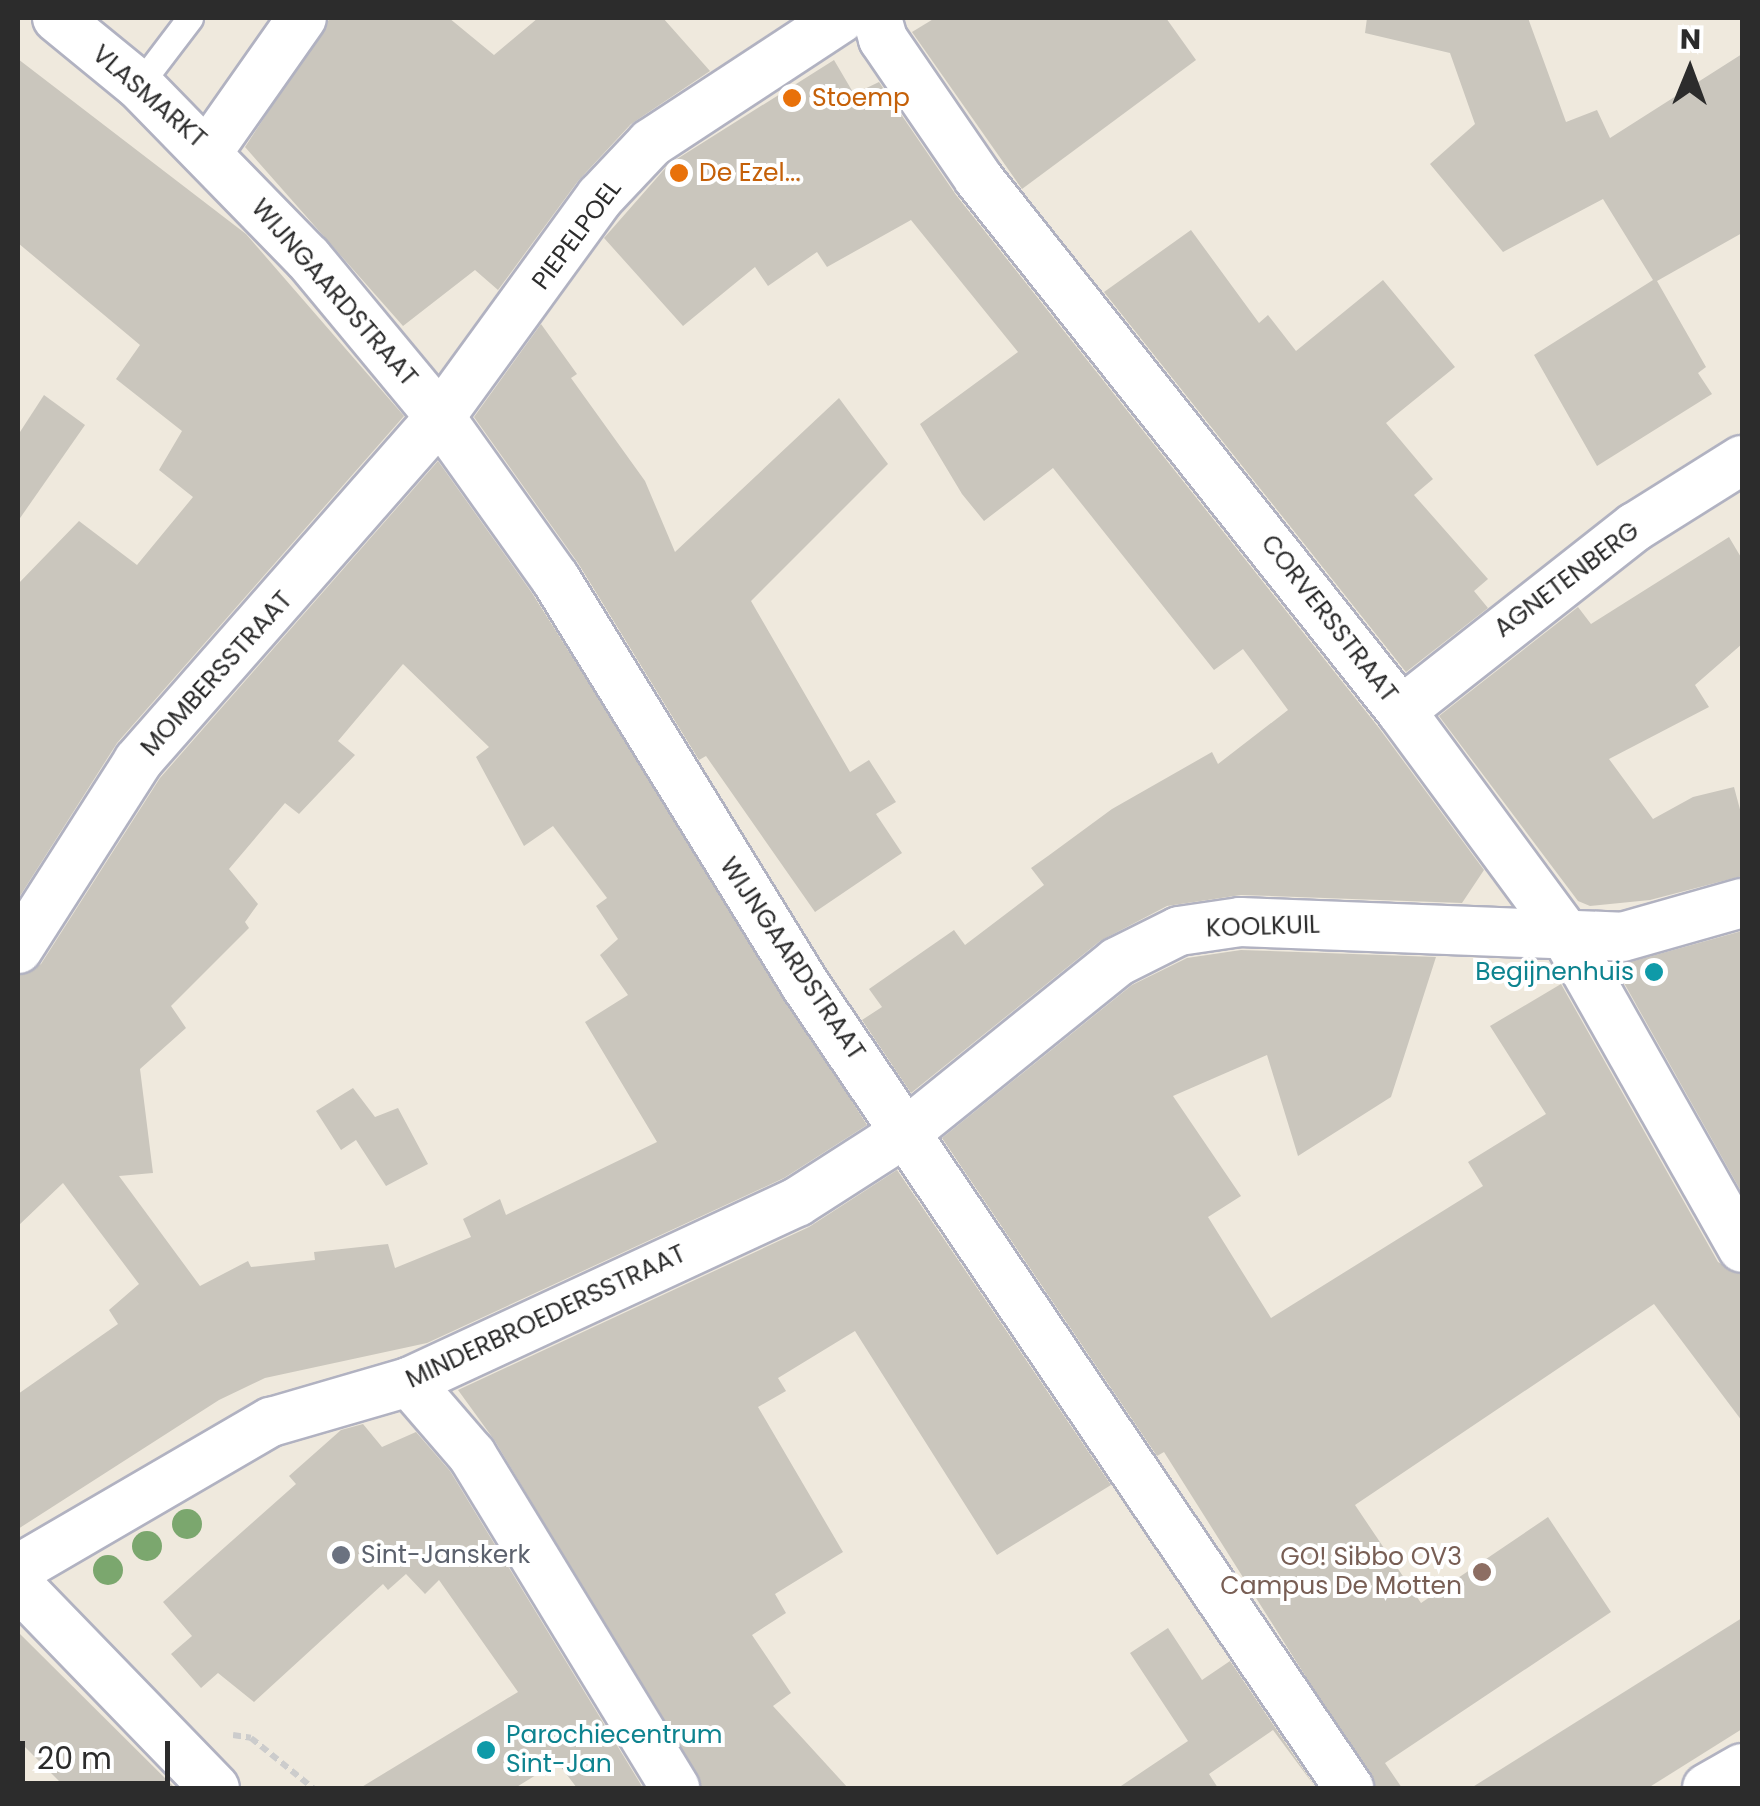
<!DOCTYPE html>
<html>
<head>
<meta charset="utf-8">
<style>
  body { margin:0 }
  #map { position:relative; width:1760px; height:1806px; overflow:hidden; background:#efe9dd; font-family:Poppins,sans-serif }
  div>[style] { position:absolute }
  .building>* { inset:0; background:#cac6bd }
  .path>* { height:6px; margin-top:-3px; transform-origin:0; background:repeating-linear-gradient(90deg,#ccc 0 8px,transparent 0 13px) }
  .roads { filter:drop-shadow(2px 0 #b1b2c1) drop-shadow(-2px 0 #b1b2c1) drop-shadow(0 2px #b1b2c1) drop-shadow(0 -2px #b1b2c1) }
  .service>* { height:25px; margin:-12.5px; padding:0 12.5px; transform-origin:12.5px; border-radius:12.5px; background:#fff }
  .minor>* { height:48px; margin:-24px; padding:0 24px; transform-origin:24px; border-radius:24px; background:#fff }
  .trees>* { width:30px; height:30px; margin:-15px; border-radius:50%; background:#7ba76e }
  .dots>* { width:28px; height:28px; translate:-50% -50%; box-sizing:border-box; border:5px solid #fff; border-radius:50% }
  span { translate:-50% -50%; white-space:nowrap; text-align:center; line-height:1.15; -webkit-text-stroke:8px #fff; paint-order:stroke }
  .street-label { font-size:25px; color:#2c2c2c }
  .food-label { font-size:25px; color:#c56008 }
  .left { translate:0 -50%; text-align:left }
  .culture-label { font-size:25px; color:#0d838f }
  .right { translate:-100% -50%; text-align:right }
  .worship-label { font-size:25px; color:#5b616d }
  .education-label { font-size:25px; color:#785e54 }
  .frame { position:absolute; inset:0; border:20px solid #2c2c2c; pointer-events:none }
  .north { position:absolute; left:1640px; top:20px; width:100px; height:100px; -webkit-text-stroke:8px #fff; paint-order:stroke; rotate:1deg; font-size:28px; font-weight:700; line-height:40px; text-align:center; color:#2c2c2c }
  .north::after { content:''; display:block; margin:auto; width:35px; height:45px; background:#2c2c2c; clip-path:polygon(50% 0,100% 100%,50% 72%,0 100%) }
  .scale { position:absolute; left:20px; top:1741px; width:150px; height:45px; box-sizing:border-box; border:5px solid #2c2c2c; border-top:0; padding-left:12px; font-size:30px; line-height:35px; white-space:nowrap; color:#2c2c2c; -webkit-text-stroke:8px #fff; paint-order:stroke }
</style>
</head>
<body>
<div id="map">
  <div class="building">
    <i style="clip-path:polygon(330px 18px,449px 18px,494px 55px,538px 18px,663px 18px,710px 71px,631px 124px,578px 181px,498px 290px,475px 270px,403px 326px,245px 147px)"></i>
    <i style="clip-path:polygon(935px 18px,1166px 18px,1196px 60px,1022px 189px,912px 32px)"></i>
    <i style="clip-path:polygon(1367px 18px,1528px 18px,1566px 122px,1597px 110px,1610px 138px,1742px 54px,1742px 233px,1657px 281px,1706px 367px,1698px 373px,1712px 394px,1597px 466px,1534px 355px,1653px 280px,1603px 199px,1503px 252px,1430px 164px,1475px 124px,1450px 53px,1365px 33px)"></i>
    <i style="clip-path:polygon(18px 59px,246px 234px,404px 416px,117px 743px,18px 899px,18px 584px,79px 521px,137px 565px,193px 497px,159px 470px,182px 431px,116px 379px,140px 345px,18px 243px)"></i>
    <i style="clip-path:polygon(834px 60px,854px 94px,879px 82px,956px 195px,1379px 728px,1484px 870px,1462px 903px,1241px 895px,1167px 906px,1100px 941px,911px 1093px,862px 1020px,882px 1007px,869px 989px,954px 930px,965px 945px,1044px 885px,1031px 868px,1048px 856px,1112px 809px,1212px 752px,1218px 764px,1288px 710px,1243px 649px,1214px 670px,1053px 468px,984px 521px,962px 494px,920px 424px,1018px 352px,911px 220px,827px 267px,817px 252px,768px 286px,755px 267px,683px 326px,604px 238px,669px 164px)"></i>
    <i style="clip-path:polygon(1191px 230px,1259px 323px,1268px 315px,1296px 351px,1383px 280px,1455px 367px,1386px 423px,1433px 479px,1414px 495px,1488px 579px,1474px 591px,1488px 608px,1406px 672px,1104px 292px)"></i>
    <i style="clip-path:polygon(541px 324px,577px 374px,571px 378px,645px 481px,675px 552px,839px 398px,888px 464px,751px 601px,850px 772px,869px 760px,896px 802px,876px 814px,902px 853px,815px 912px,706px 756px,699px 760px,578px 563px,474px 417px)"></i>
    <i style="clip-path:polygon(44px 395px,85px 425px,18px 521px,18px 435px)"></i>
    <i style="clip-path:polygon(evenodd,438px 461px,532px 593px,867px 1125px,784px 1178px,427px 1343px,265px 1378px,219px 1400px,18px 1529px,18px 1394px,118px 1324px,109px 1310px,139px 1284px,63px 1183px,18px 1226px,18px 976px,41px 964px,160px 778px,438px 461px,403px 664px,489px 747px,476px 757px,524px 846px,553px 826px,607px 898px,596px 906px,618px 939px,600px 955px,628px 995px,585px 1022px,657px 1142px,506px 1215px,500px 1199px,463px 1219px,471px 1237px,395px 1268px,388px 1244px,314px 1252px,315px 1260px,251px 1267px,248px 1261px,200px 1286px,119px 1176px,153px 1173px,140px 1069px,186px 1028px,171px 1006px,249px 928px,245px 922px,258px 904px,229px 869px,285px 803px,299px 814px,355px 755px,338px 741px,403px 664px)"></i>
    <i style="clip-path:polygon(1729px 537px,1742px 559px,1742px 644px,1695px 685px,1709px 707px,1609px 759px,1653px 819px,1693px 797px,1734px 787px,1742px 817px,1742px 876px,1650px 900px,1590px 906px,1578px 901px,1439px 716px,1578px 607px,1591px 624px)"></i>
    <i style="clip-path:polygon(1742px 931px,1742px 1193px,1619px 974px,1623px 964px)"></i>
    <i style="clip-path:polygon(1241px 950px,1436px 957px,1391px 1097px,1298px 1156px,1267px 1055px,1173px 1096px,1241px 1196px,1208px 1217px,1271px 1318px,1483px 1186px,1468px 1162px,1546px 1114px,1490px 1026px,1561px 984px,1718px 1262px,1742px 1275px,1742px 1421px,1654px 1304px,1355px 1505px,1421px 1603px,1548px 1517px,1611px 1612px,1385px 1763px,1402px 1788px,1376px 1788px,1164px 1452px,1157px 1456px,942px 1138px,1132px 985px,1187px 958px)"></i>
    <i style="clip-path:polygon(353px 1088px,375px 1117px,398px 1108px,428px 1164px,386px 1186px,356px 1140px,341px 1150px,316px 1111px)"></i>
    <i style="clip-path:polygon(897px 1170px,1111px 1485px,997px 1555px,855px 1331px,778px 1378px,786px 1391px,758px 1407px,843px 1552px,775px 1594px,786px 1613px,752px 1635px,791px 1693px,773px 1706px,848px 1788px,702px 1788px,495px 1441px,458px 1390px,809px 1227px)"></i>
    <i style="clip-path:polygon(363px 1424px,382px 1447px,416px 1432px,450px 1471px,643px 1788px,577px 1788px,557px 1762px,515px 1788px,360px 1788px,518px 1692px,439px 1580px,425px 1594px,406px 1574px,388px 1590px,383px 1584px,254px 1702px,218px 1673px,201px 1688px,171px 1654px,192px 1636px,163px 1602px,296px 1484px,289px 1476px,341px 1430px)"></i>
    <i style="clip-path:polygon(1742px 1618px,1742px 1729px,1648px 1788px,1471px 1788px)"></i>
    <i style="clip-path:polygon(1168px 1628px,1202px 1680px,1230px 1661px,1316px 1788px,1273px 1730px,1209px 1774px,1218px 1788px,1118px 1788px,1188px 1741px,1130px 1653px)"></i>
    <i style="clip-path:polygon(18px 1632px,175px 1788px,66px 1788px,18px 1740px)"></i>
  </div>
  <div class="path">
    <i style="left:233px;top:1735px;width:18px;rotate:9deg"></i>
    <i style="left:251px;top:1738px;width:80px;rotate:38.9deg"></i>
  </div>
  <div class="roads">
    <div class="service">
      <i style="left:139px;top:85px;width:84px;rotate:-52.7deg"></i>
    </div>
    <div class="minor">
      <i style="left:57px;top:18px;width:106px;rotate:39.3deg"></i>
      <i style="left:139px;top:85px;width:242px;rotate:45.7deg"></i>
      <i style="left:308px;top:258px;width:207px;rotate:50.3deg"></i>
      <i style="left:440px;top:417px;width:198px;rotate:54.5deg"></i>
      <i style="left:555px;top:578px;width:479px;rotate:58.4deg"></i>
      <i style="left:806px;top:986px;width:969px;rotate:55.9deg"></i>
      <i style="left:877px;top:18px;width:22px;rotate:74deg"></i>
      <i style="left:883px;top:39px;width:168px;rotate:55.6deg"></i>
      <i style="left:978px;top:178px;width:680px;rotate:51.56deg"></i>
      <i style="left:1401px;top:711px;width:273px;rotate:53.6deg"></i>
      <i style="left:1563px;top:931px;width:364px;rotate:60.5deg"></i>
      <i style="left:207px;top:153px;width:165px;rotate:-54.9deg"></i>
      <i style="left:1401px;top:711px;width:298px;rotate:-38.2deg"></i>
      <i style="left:1635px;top:527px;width:126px;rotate:-32.1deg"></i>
      <i style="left:18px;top:949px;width:223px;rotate:-57.4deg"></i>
      <i style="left:138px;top:761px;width:458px;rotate:-48.7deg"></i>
      <i style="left:440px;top:417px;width:272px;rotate:-54deg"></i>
      <i style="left:600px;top:197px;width:74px;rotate:-46.6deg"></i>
      <i style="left:651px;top:143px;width:227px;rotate:-33.3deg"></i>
      <i style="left:409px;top:1382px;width:96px;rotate:49.2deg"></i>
      <i style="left:472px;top:1455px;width:390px;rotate:58.6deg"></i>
      <i style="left:18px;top:1569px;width:293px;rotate:-30.2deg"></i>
      <i style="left:271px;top:1422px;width:144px;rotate:-16.2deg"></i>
      <i style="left:409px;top:1382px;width:428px;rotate:-24.9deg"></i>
      <i style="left:797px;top:1202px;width:133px;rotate:-32.7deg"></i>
      <i style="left:909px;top:1130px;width:267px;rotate:-38.9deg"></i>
      <i style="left:1117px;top:962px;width:69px;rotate:-26.6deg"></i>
      <i style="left:1179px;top:931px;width:62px;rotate:-8.4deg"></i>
      <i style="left:1240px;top:922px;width:382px;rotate:2.2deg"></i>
      <i style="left:1622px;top:937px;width:125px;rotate:-15.8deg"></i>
      <i style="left:18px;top:1585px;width:283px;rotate:45.9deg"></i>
      <i style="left:1707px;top:1788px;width:40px;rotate:-29.7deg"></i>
    </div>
  </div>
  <div class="trees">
    <i style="left:187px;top:1524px"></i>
    <i style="left:147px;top:1546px"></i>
    <i style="left:108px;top:1570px"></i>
  </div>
  <div class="dots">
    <i style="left:792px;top:98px;background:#e8710a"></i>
    <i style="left:679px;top:173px;background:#e8710a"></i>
    <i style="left:1654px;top:972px;background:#0f9aa8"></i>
    <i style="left:341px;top:1555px;background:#6b7280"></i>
    <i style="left:1482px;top:1572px;background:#8d6e63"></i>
    <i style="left:486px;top:1750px;background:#0f9aa8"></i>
  </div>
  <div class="street-label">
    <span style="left:149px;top:97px;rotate:41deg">VLASMARKT</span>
    <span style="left:577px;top:235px;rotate:-53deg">PIEPELPOEL</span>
    <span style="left:334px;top:293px;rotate:49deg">WIJNGAARDSTRAAT</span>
    <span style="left:1567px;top:580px;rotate:-37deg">AGNETENBERG</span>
    <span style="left:1329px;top:619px;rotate:52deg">CORVERSSTRAAT</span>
    <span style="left:217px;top:674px;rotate:-48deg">MOMBERSSTRAAT</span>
    <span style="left:1263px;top:927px;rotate:-2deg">KOOLKUIL</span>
    <span style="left:792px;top:959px;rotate:56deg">WIJNGAARDSTRAAT</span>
    <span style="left:546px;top:1317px;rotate:-25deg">MINDERBROEDERSSTRAAT</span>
  </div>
  <div class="food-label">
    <span class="left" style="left:812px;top:98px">Stoemp</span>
    <span class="left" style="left:699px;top:173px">De Ezel...</span>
  </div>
  <div class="culture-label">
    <span class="right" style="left:1634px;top:972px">Begijnenhuis</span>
    <span class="left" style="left:506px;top:1750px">Parochiecentrum<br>Sint-Jan</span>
  </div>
  <div class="worship-label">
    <span class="left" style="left:361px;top:1555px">Sint-Janskerk</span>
  </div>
  <div class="education-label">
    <span class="right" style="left:1462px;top:1572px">GO! Sibbo OV3<br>Campus De Motten</span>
  </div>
  <div class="frame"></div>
  <div class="north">N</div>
  <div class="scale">20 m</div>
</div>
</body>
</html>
